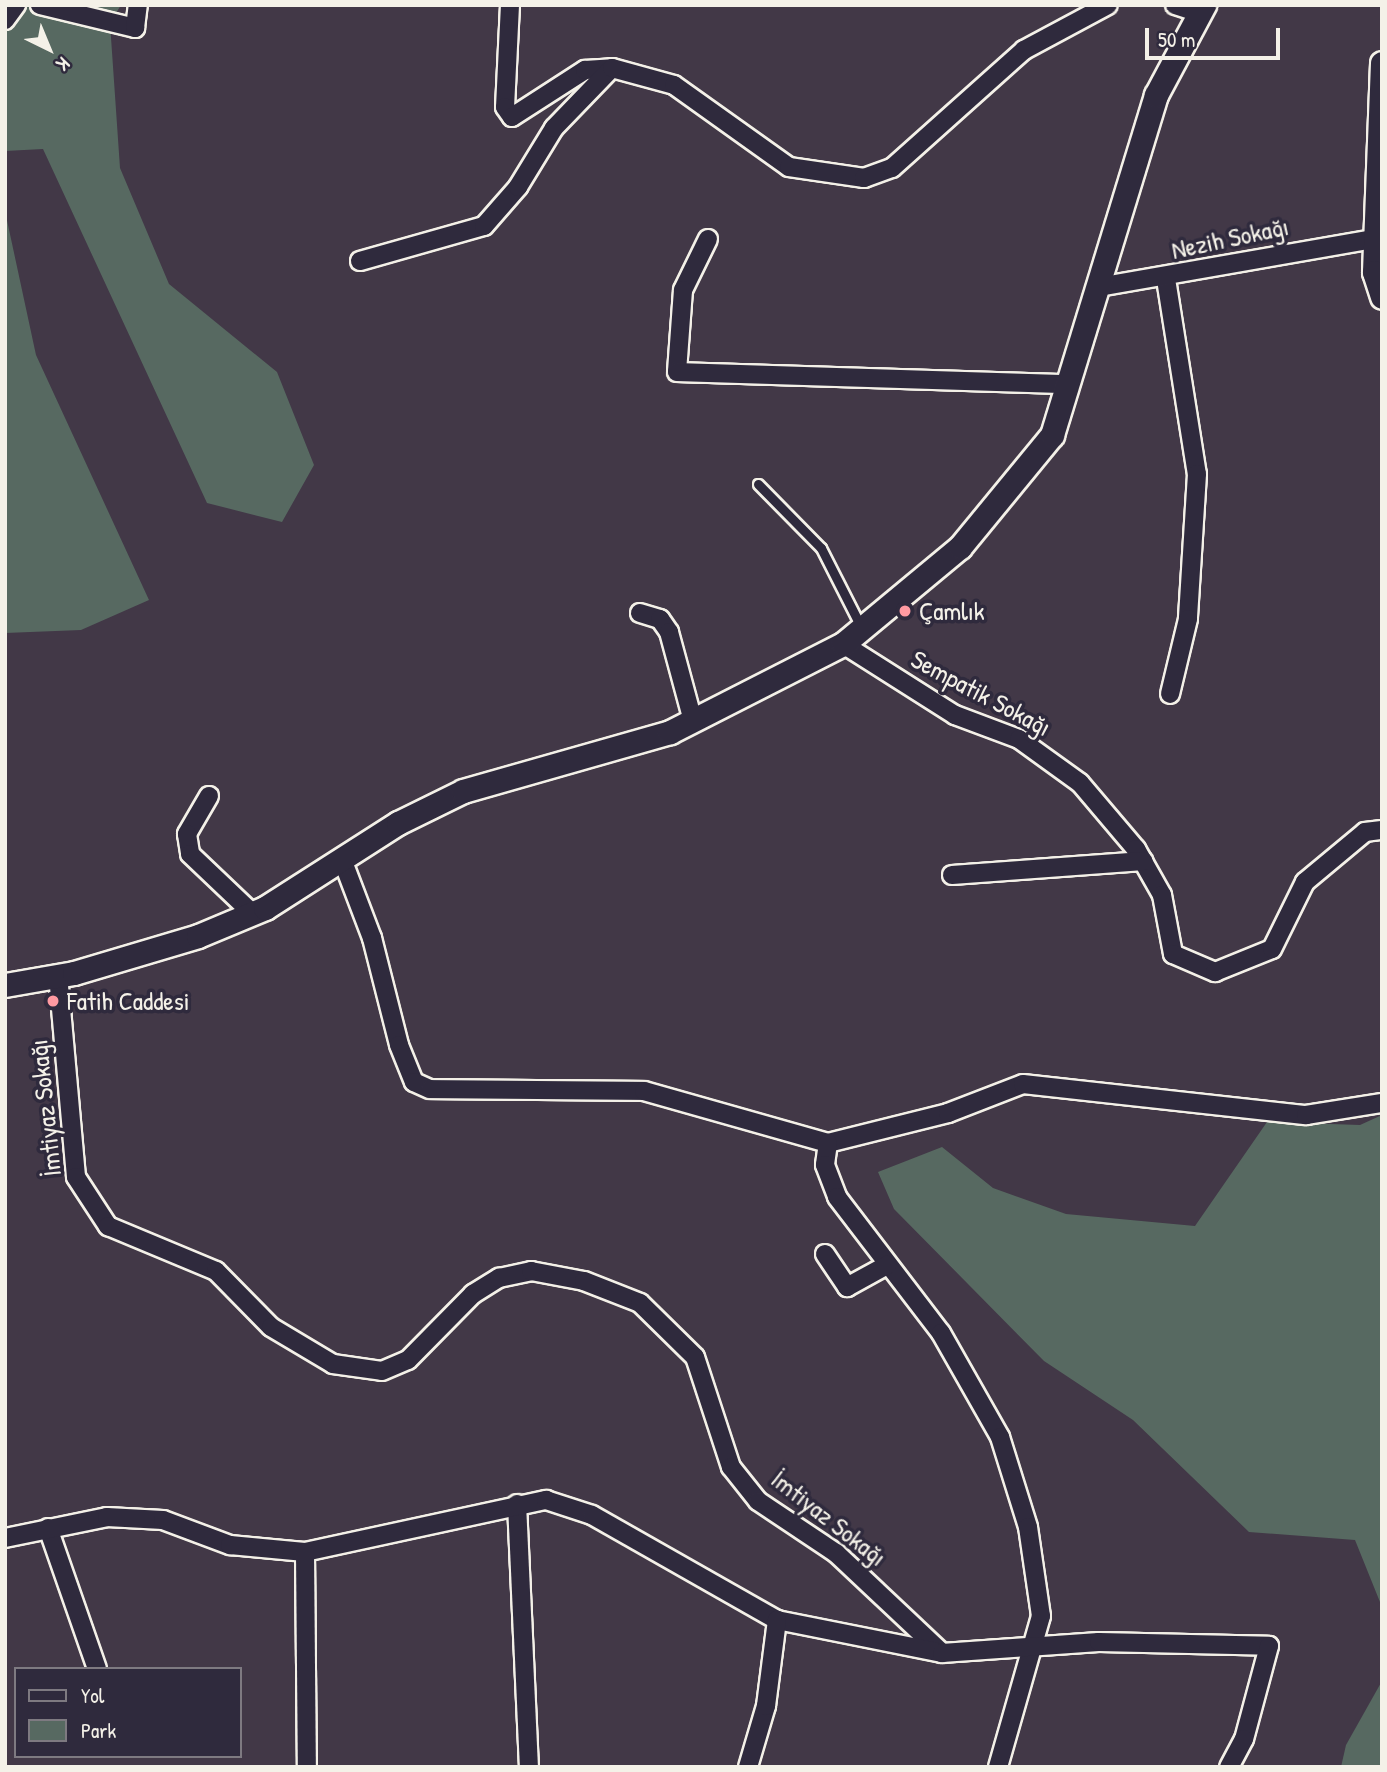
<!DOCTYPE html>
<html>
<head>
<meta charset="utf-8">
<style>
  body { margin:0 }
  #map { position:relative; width:1387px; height:1772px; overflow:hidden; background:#423847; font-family:"Patrick Hand",sans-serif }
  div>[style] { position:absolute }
  .green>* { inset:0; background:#576961 }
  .roads { filter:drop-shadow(2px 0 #f4f1e8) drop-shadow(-2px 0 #f4f1e8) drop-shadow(0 2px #f4f1e8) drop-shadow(0 -2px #f4f1e8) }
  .service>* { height:9px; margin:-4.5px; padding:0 4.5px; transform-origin:4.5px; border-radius:4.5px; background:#2f2a3d }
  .minor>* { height:18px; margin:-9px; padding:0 9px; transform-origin:9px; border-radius:9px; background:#2f2a3d }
  .tertiary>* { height:23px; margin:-11.5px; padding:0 11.5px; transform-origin:11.5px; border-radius:11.5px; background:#2f2a3d }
  .dots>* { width:19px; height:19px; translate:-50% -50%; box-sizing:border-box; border:4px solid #2f2a3d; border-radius:50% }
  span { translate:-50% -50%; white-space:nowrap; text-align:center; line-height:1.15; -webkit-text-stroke:7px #2f2a3d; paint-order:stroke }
  .street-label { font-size:26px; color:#f4f1e8 }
  .poi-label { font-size:26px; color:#f4f1e8 }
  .left { translate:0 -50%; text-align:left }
  .frame { position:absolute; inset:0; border:7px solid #f4f1e8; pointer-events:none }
  .legend { position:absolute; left:14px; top:1667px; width:228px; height:91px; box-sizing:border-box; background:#2f2a3d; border:2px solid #7e7a81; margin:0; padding:9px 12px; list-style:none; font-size:21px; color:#f4f1e8 }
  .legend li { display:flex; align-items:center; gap:14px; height:35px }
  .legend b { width:35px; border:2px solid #7e7a81 }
  .north { position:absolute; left:14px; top:14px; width:70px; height:70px; -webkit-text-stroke:5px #2f2a3d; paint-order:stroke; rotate:137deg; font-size:19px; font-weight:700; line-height:28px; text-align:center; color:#f4f1e8 }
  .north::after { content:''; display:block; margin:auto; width:24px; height:32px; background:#f4f1e8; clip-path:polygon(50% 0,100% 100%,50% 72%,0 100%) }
  .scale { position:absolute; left:1145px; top:28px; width:135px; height:32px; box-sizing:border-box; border:4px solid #f4f1e8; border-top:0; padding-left:9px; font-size:21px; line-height:24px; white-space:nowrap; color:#f4f1e8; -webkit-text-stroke:5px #2f2a3d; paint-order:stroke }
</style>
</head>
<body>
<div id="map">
  <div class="green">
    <i style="clip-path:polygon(5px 5px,121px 5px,110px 23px,120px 168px,169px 284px,277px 372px,314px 465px,282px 522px,207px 503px,43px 149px,5px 151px)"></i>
    <i style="clip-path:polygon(5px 211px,36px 355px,149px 600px,81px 630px,5px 633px)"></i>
    <i style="clip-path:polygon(1382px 1115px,1382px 1607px,1355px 1540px,1249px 1532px,1133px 1420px,1044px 1361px,894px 1209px,878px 1172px,942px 1147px,993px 1188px,1066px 1214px,1195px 1226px,1267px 1122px,1360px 1125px)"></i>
    <i style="clip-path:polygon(1382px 1681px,1382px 1767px,1341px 1767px,1346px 1745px)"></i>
  </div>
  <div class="roads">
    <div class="service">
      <i style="left:758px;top:484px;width:90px;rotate:45.5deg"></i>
      <i style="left:821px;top:548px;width:89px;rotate:63.1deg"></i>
    </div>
    <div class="minor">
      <i style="left:40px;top:5px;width:98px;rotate:13.6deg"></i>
      <i style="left:135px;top:28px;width:23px;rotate:-83deg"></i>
      <i style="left:510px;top:5px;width:102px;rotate:92.8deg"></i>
      <i style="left:505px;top:107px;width:12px;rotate:55deg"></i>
      <i style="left:512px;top:117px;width:87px;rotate:-32.8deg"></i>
      <i style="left:585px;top:70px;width:27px;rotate:-4deg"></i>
      <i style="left:1175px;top:5px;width:25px;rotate:18deg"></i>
      <i style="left:5px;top:20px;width:19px;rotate:-54deg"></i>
      <i style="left:708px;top:239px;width:57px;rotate:116.1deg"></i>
      <i style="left:683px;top:290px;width:82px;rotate:94.2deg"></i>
      <i style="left:677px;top:372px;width:391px;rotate:1.8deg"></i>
      <i style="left:360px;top:261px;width:129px;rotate:-15.8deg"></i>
      <i style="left:484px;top:226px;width:52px;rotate:-48.9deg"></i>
      <i style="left:518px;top:187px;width:69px;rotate:-58.6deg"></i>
      <i style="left:554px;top:128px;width:83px;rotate:-46deg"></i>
      <i style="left:612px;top:68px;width:64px;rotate:15.3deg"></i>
      <i style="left:674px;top:85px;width:141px;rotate:35.5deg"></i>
      <i style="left:789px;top:167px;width:76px;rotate:8.3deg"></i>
      <i style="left:864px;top:178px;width:30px;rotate:-20deg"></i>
      <i style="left:892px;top:168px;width:177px;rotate:-41.8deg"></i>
      <i style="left:1024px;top:50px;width:95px;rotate:-28.2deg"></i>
      <i style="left:1166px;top:279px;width:197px;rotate:81deg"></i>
      <i style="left:1197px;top:474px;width:145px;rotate:93.6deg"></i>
      <i style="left:1188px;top:619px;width:77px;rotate:103.5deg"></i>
      <i style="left:1098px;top:287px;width:280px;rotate:-9.9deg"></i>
      <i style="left:640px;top:613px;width:21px;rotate:17deg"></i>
      <i style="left:660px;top:619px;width:16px;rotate:55deg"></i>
      <i style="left:669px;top:632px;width:92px;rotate:74.9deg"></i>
      <i style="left:843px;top:644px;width:133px;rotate:32.4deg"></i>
      <i style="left:955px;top:715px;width:68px;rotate:20.6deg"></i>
      <i style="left:1019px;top:739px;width:75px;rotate:35.8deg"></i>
      <i style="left:1080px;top:783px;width:87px;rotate:49.7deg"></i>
      <i style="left:1136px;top:849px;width:53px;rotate:60.5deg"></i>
      <i style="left:1162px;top:895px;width:60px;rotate:79.4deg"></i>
      <i style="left:1173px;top:954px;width:46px;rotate:23.2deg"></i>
      <i style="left:1215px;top:972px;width:61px;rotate:-22deg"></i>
      <i style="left:1272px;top:949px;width:75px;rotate:-63.8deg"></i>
      <i style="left:1305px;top:882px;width:78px;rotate:-39.8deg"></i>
      <i style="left:1365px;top:832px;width:17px;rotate:-7deg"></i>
      <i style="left:209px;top:796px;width:44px;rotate:120.1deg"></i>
      <i style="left:187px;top:834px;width:20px;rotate:81deg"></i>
      <i style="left:190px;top:854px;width:86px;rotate:43.6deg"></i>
      <i style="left:342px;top:859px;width:85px;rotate:69.2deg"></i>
      <i style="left:372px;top:938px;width:110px;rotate:75.8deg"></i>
      <i style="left:399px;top:1045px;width:40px;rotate:68deg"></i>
      <i style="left:414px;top:1082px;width:17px;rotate:24deg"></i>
      <i style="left:430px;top:1089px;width:214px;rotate:0.5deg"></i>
      <i style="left:644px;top:1091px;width:191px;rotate:15.8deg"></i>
      <i style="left:828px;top:1143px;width:124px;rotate:-14deg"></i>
      <i style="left:948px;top:1113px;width:80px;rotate:-21.1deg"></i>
      <i style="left:1023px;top:1084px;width:285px;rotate:6.3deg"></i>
      <i style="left:1306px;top:1115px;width:77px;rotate:-9deg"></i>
      <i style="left:952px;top:875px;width:192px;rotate:-4.2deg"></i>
      <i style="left:58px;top:975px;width:203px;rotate:84.9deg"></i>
      <i style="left:76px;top:1177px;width:59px;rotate:56.9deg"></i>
      <i style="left:108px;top:1226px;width:117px;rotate:22.6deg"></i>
      <i style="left:216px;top:1271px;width:78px;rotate:45.5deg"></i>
      <i style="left:271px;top:1327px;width:72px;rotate:30.8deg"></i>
      <i style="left:333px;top:1364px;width:49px;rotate:8.1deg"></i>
      <i style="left:382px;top:1371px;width:28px;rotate:-23deg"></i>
      <i style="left:408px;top:1360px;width:93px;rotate:-45.4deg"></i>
      <i style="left:473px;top:1294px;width:31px;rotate:-32deg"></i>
      <i style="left:499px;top:1278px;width:33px;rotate:-12deg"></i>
      <i style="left:531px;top:1271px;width:54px;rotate:10.7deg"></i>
      <i style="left:584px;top:1281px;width:60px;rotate:21.4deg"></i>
      <i style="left:640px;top:1303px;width:77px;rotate:44.5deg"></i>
      <i style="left:695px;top:1357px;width:116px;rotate:71.9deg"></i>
      <i style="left:731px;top:1467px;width:43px;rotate:51.5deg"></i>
      <i style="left:758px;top:1501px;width:94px;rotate:33.7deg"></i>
      <i style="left:836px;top:1553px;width:146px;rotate:43.3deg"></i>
      <i style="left:828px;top:1143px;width:22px;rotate:98deg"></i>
      <i style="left:825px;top:1165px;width:34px;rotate:69deg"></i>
      <i style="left:837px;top:1197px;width:171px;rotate:52.6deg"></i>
      <i style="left:941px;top:1333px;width:120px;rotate:60.4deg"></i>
      <i style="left:1000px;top:1437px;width:94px;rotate:72.7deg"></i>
      <i style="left:1028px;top:1527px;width:90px;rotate:81.7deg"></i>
      <i style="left:1041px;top:1616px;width:157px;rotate:105.9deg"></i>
      <i style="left:825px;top:1254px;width:40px;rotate:56deg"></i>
      <i style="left:847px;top:1287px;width:46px;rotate:-28.8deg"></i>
      <i style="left:517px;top:1504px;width:263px;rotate:87.4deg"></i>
      <i style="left:48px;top:1528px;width:149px;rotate:70.8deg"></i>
      <i style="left:5px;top:1538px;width:104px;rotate:-11.6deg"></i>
      <i style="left:107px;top:1517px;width:56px;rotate:3.1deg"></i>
      <i style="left:163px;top:1520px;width:72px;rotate:20.5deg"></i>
      <i style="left:230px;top:1545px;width:75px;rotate:5.3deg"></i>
      <i style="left:305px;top:1552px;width:247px;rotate:-12.2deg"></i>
      <i style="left:546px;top:1500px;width:48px;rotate:18.1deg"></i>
      <i style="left:592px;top:1515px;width:213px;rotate:29.6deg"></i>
      <i style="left:777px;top:1620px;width:168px;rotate:11.3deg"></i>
      <i style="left:942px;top:1653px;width:157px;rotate:-4deg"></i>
      <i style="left:1099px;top:1642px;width:170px;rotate:1.3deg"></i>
      <i style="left:1269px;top:1646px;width:96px;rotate:105deg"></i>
      <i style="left:1244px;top:1739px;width:32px;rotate:118deg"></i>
      <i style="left:305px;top:1552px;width:215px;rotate:89.5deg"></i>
      <i style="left:748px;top:1767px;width:64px;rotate:-73.6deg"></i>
      <i style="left:766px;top:1706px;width:87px;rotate:-82.7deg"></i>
    </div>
    <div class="tertiary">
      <i style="left:1382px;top:63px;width:209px;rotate:92.2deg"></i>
      <i style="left:1374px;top:272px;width:26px;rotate:72deg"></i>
      <i style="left:5px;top:985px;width:70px;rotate:-9.9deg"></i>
      <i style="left:74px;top:973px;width:129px;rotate:-16.6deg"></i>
      <i style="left:198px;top:936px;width:73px;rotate:-22.7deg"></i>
      <i style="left:265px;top:908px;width:158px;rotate:-32.6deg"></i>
      <i style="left:398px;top:823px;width:72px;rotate:-26.2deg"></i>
      <i style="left:463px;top:791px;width:215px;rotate:-15.9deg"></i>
      <i style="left:670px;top:732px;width:194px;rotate:-27deg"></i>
      <i style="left:843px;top:644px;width:152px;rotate:-39.7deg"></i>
      <i style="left:960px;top:547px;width:145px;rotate:-50.6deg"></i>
      <i style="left:1052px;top:435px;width:356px;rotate:-73deg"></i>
      <i style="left:1156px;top:95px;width:102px;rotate:-61.9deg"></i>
    </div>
  </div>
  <div class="dots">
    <i style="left:905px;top:611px;background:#ff9aa2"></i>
    <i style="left:53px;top:1001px;background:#ff9aa2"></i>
  </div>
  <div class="street-label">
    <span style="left:1230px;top:238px;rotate:-12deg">Nezih Sokağı</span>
    <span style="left:981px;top:693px;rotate:28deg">Sempatik Sokağı</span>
    <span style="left:45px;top:1108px;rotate:-96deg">İmtiyaz Sokağı</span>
    <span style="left:829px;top:1518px;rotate:38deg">İmtiyaz Sokağı</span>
  </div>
  <div class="poi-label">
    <span class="left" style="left:919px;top:611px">Çamlık</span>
    <span class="left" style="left:67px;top:1001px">Fatih Caddesi</span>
  </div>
  <div class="frame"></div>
  <ul class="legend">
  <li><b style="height:9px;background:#2f2a3d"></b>Yol</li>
  <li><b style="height:19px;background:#576961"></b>Park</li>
  </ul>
  <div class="north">K</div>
  <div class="scale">50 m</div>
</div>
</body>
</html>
